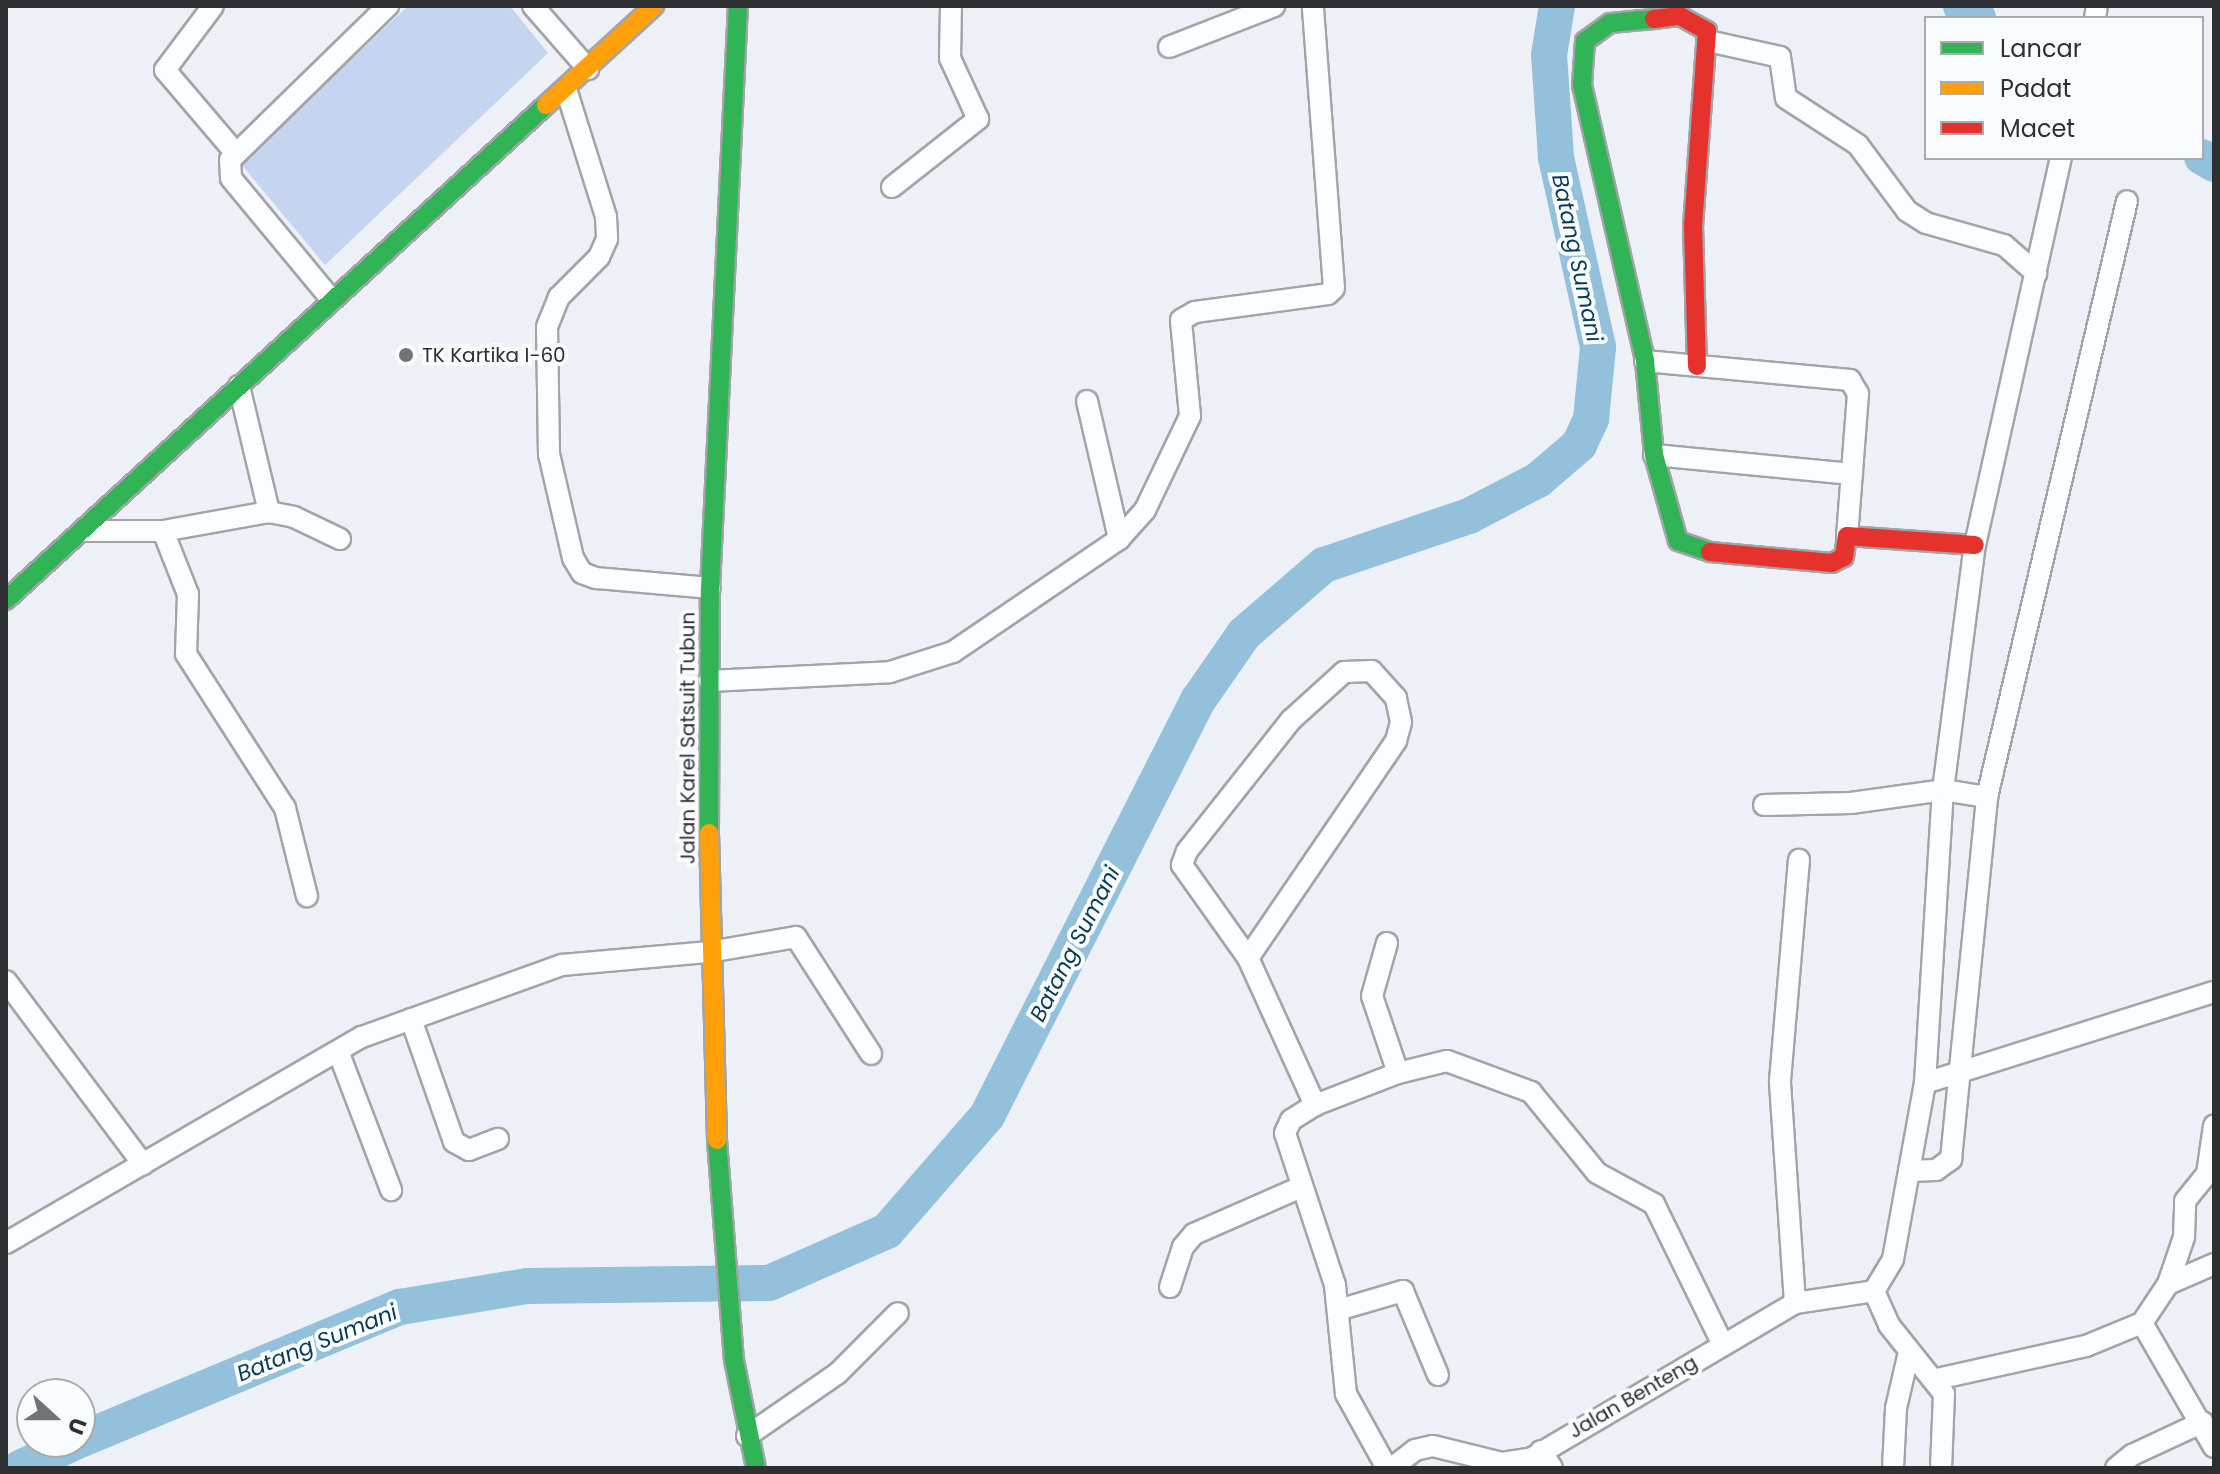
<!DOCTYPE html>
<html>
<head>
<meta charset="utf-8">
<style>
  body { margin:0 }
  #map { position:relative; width:2220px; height:1474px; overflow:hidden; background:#edf0f6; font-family:Poppins,sans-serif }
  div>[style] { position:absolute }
  .green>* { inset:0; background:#c5d4ef }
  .river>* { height:36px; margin:-18px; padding:0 18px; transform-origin:18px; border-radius:18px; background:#93c0db }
  .roads { filter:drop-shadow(2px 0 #a2a4a8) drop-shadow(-2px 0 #a2a4a8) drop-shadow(0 2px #a2a4a8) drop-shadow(0 -2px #a2a4a8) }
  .street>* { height:20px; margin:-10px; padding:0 10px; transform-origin:10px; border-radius:10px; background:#fcfdfe }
  .fast>* { height:18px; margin:-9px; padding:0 9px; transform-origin:9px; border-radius:9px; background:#30b455 }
  .slow>* { height:18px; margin:-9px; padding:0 9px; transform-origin:9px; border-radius:9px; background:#ff9f0a }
  .jam>* { height:18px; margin:-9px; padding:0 9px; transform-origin:9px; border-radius:9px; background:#e5322d }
  .dots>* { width:22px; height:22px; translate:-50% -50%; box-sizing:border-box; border:4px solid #fafcfe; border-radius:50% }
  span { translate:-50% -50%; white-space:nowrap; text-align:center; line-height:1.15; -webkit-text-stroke:8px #fafcfe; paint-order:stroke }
  .poi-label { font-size:20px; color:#2d2f33 }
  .left { translate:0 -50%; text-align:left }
  .street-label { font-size:20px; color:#2d2f33 }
  .water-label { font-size:22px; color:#043b54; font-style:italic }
  .frame { position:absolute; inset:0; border:8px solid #2d2f33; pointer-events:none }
  .legend { position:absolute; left:1924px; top:16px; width:280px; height:144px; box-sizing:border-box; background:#fafcfe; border:2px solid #a8aaad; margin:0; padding:10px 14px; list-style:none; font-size:24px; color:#2d2f33 }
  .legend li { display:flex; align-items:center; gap:16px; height:40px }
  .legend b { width:40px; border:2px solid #a8aaad }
  .north { position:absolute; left:16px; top:1378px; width:80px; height:80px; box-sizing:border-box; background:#fafcfe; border:2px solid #a8aaad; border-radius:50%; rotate:111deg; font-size:22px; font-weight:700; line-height:32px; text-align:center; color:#2d2f33 }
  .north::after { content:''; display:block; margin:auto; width:28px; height:36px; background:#707377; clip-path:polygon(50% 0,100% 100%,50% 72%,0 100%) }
</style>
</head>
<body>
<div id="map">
  <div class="green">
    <i style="clip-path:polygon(408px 6px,510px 6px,548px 53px,325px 265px,241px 164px)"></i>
  </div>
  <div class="river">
    <i style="left:1961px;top:6px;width:21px;rotate:35deg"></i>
    <i style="left:2202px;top:157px;width:14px;rotate:30deg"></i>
    <i style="left:80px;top:1440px;width:347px;rotate:-22.6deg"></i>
    <i style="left:400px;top:1307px;width:129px;rotate:-9.4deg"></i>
    <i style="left:527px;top:1286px;width:242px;rotate:-0.7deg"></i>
    <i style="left:769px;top:1283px;width:129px;rotate:-23.8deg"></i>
    <i style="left:887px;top:1231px;width:152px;rotate:-49deg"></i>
    <i style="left:987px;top:1116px;width:468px;rotate:-63.1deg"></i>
    <i style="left:1199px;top:699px;width:79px;rotate:-55.3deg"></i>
    <i style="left:1244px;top:634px;width:106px;rotate:-40.8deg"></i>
    <i style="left:1324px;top:565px;width:153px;rotate:-18.7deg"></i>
    <i style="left:1469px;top:516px;width:78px;rotate:-27.6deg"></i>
    <i style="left:1538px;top:480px;width:54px;rotate:-40.5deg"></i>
    <i style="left:1579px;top:445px;width:29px;rotate:-65deg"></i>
    <i style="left:1591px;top:419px;width:72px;rotate:-84.4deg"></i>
    <i style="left:1598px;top:347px;width:195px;rotate:-102.5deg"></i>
    <i style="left:1556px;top:157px;width:102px;rotate:-93.9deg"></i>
    <i style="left:1549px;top:55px;width:50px;rotate:-80.7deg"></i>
    <i style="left:20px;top:1468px;width:61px;rotate:-25.3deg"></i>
  </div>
  <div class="roads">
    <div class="street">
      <i style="left:213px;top:6px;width:80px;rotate:126.9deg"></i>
      <i style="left:165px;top:70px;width:106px;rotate:49.6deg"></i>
      <i style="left:533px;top:6px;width:84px;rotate:48.9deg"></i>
      <i style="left:2095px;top:18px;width:12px;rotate:-81deg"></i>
      <i style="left:1708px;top:41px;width:74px;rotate:12.5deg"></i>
      <i style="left:1780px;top:57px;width:41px;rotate:81.7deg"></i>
      <i style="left:1786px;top:98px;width:86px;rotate:33.1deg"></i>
      <i style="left:1858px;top:145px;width:82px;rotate:53.4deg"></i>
      <i style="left:1907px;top:211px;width:22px;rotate:32deg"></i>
      <i style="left:1926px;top:223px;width:81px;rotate:15.8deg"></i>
      <i style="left:2004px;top:245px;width:43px;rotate:41.2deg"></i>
      <i style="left:1169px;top:47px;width:113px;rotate:-21.3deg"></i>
      <i style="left:566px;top:89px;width:134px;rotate:72.6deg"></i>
      <i style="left:606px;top:217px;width:22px;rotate:87deg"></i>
      <i style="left:607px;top:239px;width:20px;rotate:114deg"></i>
      <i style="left:599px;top:257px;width:57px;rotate:135deg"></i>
      <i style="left:559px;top:297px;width:32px;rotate:112deg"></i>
      <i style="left:547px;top:327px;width:127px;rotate:89.1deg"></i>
      <i style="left:549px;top:454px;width:107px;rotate:77deg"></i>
      <i style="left:573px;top:558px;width:17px;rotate:59deg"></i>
      <i style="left:582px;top:573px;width:15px;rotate:20deg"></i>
      <i style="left:596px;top:578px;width:114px;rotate:5deg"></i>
      <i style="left:892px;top:187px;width:110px;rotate:-38.3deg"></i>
      <i style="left:978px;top:119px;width:67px;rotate:-114.7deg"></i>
      <i style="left:950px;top:58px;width:52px;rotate:-88.9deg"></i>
      <i style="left:331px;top:299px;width:157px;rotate:-129.6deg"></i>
      <i style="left:231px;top:178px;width:18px;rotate:-93deg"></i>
      <i style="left:230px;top:160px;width:221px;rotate:-44.3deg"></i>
      <i style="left:1645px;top:361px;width:206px;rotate:5.3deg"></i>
      <i style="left:1850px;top:380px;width:16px;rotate:60deg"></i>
      <i style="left:1858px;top:394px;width:142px;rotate:94.4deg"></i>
      <i style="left:239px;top:386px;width:130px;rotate:76.6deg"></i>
      <i style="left:1087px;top:401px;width:142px;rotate:76.9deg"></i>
      <i style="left:1654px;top:455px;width:199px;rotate:5.5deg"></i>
      <i style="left:85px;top:531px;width:78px"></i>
      <i style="left:163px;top:531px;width:108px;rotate:-10.2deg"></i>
      <i style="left:269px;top:512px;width:25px;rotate:11deg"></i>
      <i style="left:294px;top:517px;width:51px;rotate:25.6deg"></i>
      <i style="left:163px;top:531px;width:68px;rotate:68.4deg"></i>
      <i style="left:188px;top:594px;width:60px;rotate:91.9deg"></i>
      <i style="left:186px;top:654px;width:183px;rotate:57.3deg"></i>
      <i style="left:285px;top:808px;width:91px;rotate:76deg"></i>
      <i style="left:709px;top:681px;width:181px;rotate:-2.8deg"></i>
      <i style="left:890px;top:672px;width:66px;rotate:-17.6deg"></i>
      <i style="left:953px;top:652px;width:201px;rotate:-34.2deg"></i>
      <i style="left:1119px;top:539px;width:39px;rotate:-48deg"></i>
      <i style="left:1145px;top:510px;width:104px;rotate:-64.4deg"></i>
      <i style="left:1190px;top:416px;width:96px;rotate:-95.4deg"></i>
      <i style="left:1181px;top:320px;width:16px;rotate:-30deg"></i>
      <i style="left:1195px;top:312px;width:134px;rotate:-7.7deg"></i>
      <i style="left:1328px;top:294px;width:8px;rotate:-45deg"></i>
      <i style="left:1334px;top:288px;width:283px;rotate:-94.3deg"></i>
      <i style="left:1764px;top:805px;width:87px;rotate:-1.3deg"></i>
      <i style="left:1851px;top:803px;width:93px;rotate:-8deg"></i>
      <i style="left:1943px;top:790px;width:45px;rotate:9deg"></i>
      <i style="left:1387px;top:943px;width:55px;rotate:105.8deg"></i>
      <i style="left:1372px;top:996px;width:81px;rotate:71.3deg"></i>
      <i style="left:1248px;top:958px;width:263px;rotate:-55.7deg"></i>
      <i style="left:1396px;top:741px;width:20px;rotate:-75deg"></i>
      <i style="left:1401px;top:722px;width:25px;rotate:-102deg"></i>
      <i style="left:1396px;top:698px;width:36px;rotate:-132deg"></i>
      <i style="left:1372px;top:671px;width:28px;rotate:178deg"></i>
      <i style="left:1344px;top:672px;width:72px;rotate:137.8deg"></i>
      <i style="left:1291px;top:720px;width:167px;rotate:128.4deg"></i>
      <i style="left:1187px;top:851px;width:15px;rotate:110deg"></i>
      <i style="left:1182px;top:865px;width:114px;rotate:54.6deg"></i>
      <i style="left:1248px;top:958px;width:162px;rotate:65.5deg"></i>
      <i style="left:6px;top:981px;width:229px;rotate:53.2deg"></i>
      <i style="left:411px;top:1019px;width:130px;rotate:70.7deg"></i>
      <i style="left:454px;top:1142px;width:17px;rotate:28deg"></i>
      <i style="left:469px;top:1150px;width:31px;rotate:-21deg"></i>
      <i style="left:338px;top:1051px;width:149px;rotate:69.1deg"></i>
      <i style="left:1925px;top:1083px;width:303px;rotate:-17.5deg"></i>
      <i style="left:1909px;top:1171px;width:27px;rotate:-2deg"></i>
      <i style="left:1936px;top:1170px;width:19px;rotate:-36deg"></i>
      <i style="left:1951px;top:1159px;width:364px;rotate:-84.3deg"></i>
      <i style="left:1987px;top:797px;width:612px;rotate:-76.78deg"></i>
      <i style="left:6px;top:1243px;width:411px;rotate:-30.1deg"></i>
      <i style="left:362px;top:1037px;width:213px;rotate:-19.8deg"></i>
      <i style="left:562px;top:965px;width:148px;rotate:-5.1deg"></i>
      <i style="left:709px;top:952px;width:88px;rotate:-9.8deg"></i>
      <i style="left:796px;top:937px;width:139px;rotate:57.3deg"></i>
      <i style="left:2168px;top:1284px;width:50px;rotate:-71.2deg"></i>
      <i style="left:2184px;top:1237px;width:36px;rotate:-88deg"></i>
      <i style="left:2185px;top:1201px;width:35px;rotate:-51deg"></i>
      <i style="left:2207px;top:1174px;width:49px;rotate:-81.7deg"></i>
      <i style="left:1170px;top:1287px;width:42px;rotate:-72deg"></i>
      <i style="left:1183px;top:1247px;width:17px;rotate:-50deg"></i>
      <i style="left:1194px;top:1234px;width:117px;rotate:-23.7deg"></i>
      <i style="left:1874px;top:1291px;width:37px;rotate:-59deg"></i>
      <i style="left:1893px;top:1259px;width:179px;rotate:-79.7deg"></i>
      <i style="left:1925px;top:1083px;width:294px;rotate:-86.5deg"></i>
      <i style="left:1943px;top:790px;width:247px;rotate:-82.6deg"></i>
      <i style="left:1975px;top:545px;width:396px;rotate:-77.5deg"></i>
      <i style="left:1874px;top:1291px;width:37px;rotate:66deg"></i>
      <i style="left:1889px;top:1325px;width:88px;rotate:51.4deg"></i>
      <i style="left:1944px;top:1394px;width:74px;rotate:92.3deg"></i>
      <i style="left:1795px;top:1303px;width:223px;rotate:-93.9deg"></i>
      <i style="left:1780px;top:1081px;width:222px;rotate:-85.1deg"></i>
      <i style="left:1338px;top:1310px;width:68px;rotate:-16.3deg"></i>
      <i style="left:1403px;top:1291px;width:91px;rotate:67.4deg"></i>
      <i style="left:2142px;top:1323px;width:143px;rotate:59.9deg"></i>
      <i style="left:1937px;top:1379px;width:153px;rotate:-12.5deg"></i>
      <i style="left:2086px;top:1346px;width:61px;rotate:-22.3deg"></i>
      <i style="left:2142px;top:1323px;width:47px;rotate:-56.3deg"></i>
      <i style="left:2168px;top:1284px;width:50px;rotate:-23.5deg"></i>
      <i style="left:747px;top:1436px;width:109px;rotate:-34.6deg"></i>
      <i style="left:837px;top:1374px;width:86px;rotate:-45deg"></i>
      <i style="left:1541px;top:1451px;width:20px;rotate:57deg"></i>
      <i style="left:1387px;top:1468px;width:85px;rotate:-119deg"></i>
      <i style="left:1346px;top:1394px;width:110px;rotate:-95.8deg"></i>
      <i style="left:1335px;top:1285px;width:160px;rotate:-108.2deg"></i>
      <i style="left:1285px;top:1133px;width:14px;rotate:-65deg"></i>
      <i style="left:1291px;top:1120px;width:28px;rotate:-32deg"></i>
      <i style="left:1315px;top:1105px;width:89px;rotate:-21.1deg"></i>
      <i style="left:1398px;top:1073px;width:50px;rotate:-13.8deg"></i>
      <i style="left:1447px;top:1061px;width:90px;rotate:20.3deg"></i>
      <i style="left:1531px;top:1092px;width:104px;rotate:50.8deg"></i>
      <i style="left:1597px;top:1173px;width:65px;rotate:28.5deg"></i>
      <i style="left:1654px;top:1204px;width:157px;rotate:63.9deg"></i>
      <i style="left:1392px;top:1468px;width:29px;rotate:-38deg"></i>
      <i style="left:1415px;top:1450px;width:18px;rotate:-13deg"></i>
      <i style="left:1433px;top:1446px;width:71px;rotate:13.8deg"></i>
      <i style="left:1502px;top:1463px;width:30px;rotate:-9deg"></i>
      <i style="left:1532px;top:1458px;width:305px;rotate:-30.5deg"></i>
      <i style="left:1795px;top:1303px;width:80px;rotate:-8.6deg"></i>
      <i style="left:1893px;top:1468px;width:60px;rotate:-87.1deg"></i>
      <i style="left:1896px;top:1408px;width:57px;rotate:-76.9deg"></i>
      <i style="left:2116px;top:1468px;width:21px;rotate:-39deg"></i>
      <i style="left:2132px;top:1455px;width:78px;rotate:-24.9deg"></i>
    </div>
    <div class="fast">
      <i style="left:1654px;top:19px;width:44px;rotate:174.8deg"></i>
      <i style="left:1610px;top:23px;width:31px;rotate:144deg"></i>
      <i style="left:1585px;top:41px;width:44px;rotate:93.9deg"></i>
      <i style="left:1582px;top:85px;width:283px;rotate:77.1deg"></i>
      <i style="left:1645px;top:361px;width:94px;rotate:84.5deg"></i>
      <i style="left:1654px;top:455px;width:89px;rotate:74.4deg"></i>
      <i style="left:1678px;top:541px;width:34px;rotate:19deg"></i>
      <i style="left:6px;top:600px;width:733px;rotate:-42.51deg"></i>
      <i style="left:709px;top:833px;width:245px;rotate:-89.8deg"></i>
      <i style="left:710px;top:588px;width:583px;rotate:-87.25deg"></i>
      <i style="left:717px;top:1140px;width:221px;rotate:85.6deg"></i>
      <i style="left:734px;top:1360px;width:110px;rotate:78.5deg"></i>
    </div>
    <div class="slow">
      <i style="left:546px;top:105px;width:147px;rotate:-42.5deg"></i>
      <i style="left:709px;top:833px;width:307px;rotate:88.5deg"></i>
    </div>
    <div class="jam">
      <i style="left:1654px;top:19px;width:26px;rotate:-7deg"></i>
      <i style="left:1680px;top:16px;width:31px;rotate:29deg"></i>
      <i style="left:1707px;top:31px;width:195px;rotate:94.1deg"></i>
      <i style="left:1693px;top:225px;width:141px;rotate:88.4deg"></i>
      <i style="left:1710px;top:552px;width:122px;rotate:5.2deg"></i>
      <i style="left:1832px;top:563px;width:13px;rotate:-27deg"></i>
      <i style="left:1844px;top:557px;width:21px;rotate:-82deg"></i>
      <i style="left:1847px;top:536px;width:128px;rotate:4deg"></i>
    </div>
  </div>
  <div class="dots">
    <i style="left:406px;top:355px;background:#707377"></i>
  </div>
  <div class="poi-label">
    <span class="left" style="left:422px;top:355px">TK Kartika I-60</span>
  </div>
  <div class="street-label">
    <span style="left:688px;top:738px;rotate:-90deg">Jalan Karel Satsuit Tubun</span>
    <span style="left:1633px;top:1397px;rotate:-30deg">Jalan Benteng</span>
  </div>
  <div class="water-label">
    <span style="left:1577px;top:258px;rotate:78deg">Batang Sumani</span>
    <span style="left:1075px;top:944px;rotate:-63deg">Batang Sumani</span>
    <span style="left:317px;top:1343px;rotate:-22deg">Batang Sumani</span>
  </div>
  <div class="frame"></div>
  <ul class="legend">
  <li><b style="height:10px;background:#30b455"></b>Lancar</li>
  <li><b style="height:10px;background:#ff9f0a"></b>Padat</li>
  <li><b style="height:10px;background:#e5322d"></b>Macet</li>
  </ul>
  <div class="north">U</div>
</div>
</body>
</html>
